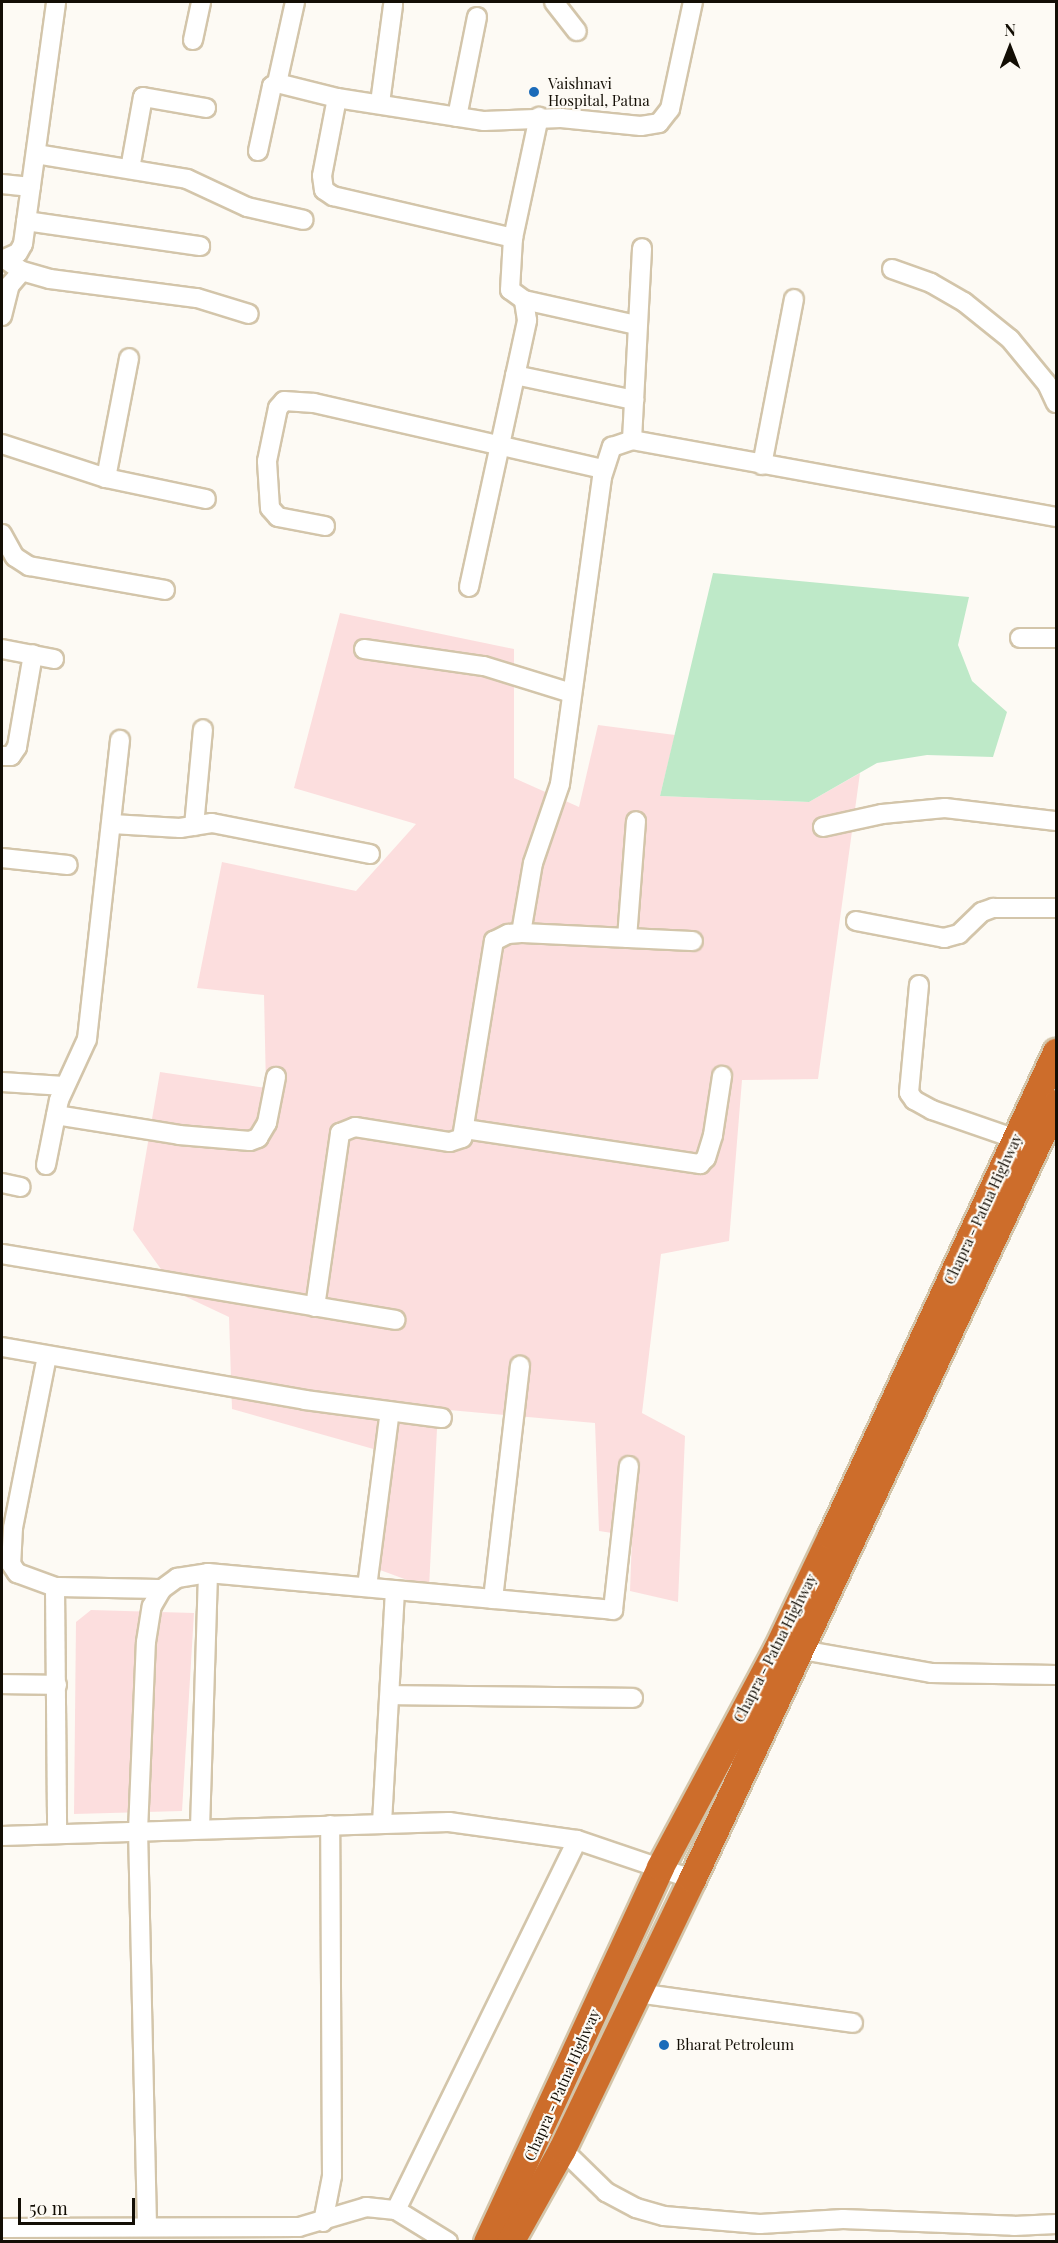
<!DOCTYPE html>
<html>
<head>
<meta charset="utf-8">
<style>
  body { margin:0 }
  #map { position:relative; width:1058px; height:2243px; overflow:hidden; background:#fdfaf4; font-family:"Playfair Display",serif }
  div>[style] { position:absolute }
  .green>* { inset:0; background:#fcdede }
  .water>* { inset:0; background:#bee9c8 }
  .roads { filter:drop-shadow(2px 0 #d3c5aa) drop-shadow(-2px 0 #d3c5aa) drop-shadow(0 2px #d3c5aa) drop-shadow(0 -2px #d3c5aa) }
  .minor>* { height:18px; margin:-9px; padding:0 9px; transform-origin:9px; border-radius:9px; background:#fff }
  .highway>* { height:27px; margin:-13.5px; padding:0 13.5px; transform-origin:13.5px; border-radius:13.5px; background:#cd6d2b }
  .dots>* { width:16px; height:16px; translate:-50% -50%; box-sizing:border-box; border:3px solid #fdfaf4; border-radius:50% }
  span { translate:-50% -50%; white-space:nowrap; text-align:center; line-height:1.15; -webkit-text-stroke:4.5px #fdfaf4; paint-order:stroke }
  .poi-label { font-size:15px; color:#130e05 }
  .left { translate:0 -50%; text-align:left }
  .street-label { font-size:15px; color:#130e05 }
  .frame { position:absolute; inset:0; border:3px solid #130e05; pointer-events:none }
  .north { position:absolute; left:980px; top:18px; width:60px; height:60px; -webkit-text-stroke:4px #fdfaf4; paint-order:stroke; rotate:0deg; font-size:16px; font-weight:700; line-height:24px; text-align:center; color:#130e05 }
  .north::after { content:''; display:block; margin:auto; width:21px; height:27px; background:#130e05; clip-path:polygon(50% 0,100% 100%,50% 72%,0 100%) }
  .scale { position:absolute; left:18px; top:2198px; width:117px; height:27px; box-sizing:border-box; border:3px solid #130e05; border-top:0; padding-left:8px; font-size:18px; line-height:21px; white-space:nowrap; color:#130e05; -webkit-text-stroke:4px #fdfaf4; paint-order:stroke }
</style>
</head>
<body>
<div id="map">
  <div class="green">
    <i style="clip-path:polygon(340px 613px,514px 649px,514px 778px,579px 807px,598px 725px,675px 735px,660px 796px,809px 802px,860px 773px,818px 1079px,742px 1080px,729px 1241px,661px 1254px,642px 1413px,685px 1436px,678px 1602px,630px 1591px,632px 1536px,599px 1531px,595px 1423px,438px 1409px,429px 1588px,380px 1570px,377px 1450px,232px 1409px,229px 1317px,178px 1293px,133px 1230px,160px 1072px,266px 1088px,264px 995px,197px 988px,222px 862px,356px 891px,416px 824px,294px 788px)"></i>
    <i style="clip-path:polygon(91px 1610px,194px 1613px,182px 1811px,74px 1814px,76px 1622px)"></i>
  </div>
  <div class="water">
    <i style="clip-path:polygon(713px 573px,969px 597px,958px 645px,972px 681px,1007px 712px,993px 757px,927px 755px,877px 763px,809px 802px,660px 796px)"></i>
  </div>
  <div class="roads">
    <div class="minor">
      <i style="left:295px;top:2px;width:83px;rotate:102.5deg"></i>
      <i style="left:277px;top:83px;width:62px;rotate:14deg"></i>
      <i style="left:337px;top:98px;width:149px;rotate:8.9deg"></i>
      <i style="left:484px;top:121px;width:77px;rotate:-2.2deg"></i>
      <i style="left:561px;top:118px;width:80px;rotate:5.7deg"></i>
      <i style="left:641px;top:126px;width:18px;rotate:-9deg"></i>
      <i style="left:659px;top:123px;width:18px;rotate:-52deg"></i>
      <i style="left:670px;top:109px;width:109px;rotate:-77.9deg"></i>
      <i style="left:554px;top:2px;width:37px;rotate:52deg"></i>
      <i style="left:193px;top:40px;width:39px;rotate:-78deg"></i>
      <i style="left:337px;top:98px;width:79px;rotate:100.9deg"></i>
      <i style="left:322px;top:176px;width:14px;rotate:82deg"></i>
      <i style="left:324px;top:190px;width:11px;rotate:34deg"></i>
      <i style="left:333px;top:196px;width:185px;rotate:13.1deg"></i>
      <i style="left:513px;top:238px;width:124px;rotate:-77.9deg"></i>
      <i style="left:380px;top:103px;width:99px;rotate:-82.4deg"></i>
      <i style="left:457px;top:117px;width:102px;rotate:-78.7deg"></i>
      <i style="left:258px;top:151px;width:66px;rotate:-77.8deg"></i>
      <i style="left:272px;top:86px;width:6px;rotate:-31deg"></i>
      <i style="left:36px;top:154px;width:153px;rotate:9.4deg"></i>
      <i style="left:187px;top:179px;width:66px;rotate:25deg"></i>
      <i style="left:247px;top:207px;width:58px;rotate:12.8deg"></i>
      <i style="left:130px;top:169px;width:73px;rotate:-79.8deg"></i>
      <i style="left:143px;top:97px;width:64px;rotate:9.9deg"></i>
      <i style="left:2px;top:184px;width:29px;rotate:6deg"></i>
      <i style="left:26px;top:221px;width:176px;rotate:8.2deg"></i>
      <i style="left:2px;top:260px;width:17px;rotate:-24deg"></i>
      <i style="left:18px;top:253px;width:10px;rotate:-61deg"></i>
      <i style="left:23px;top:244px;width:244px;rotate:-82.2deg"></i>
      <i style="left:6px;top:260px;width:19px;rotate:35deg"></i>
      <i style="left:22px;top:271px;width:29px;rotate:16deg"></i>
      <i style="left:50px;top:279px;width:148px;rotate:7.4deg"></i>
      <i style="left:197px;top:298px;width:54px;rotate:17.1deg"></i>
      <i style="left:892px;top:269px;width:41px;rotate:19.7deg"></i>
      <i style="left:931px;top:283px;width:38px;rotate:30deg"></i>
      <i style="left:964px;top:302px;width:59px;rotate:38.8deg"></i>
      <i style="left:1010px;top:339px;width:58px;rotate:50.6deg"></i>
      <i style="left:1047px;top:384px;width:21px;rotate:65deg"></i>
      <i style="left:524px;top:300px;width:115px;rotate:12.6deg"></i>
      <i style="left:2px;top:316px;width:32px;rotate:-76deg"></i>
      <i style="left:10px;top:285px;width:18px;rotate:-49deg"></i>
      <i style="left:515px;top:375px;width:122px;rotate:11.9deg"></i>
      <i style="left:632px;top:440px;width:192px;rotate:-87deg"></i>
      <i style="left:2px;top:444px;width:109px;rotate:18.1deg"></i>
      <i style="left:106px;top:478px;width:102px;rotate:11.9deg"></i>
      <i style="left:762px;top:465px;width:169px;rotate:-79.1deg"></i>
      <i style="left:106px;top:478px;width:122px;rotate:-79.1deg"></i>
      <i style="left:325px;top:526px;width:48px;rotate:-169.2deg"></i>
      <i style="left:278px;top:517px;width:12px;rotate:-132deg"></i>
      <i style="left:270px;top:508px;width:47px;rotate:-93.7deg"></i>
      <i style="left:267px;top:461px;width:54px;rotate:-78.3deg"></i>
      <i style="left:278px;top:408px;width:9px;rotate:-49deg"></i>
      <i style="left:284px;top:401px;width:30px;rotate:4deg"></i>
      <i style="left:314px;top:403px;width:296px;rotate:12.9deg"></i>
      <i style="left:2px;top:534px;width:26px;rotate:61deg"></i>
      <i style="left:15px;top:557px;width:17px;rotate:33deg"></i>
      <i style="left:29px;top:566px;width:138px;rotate:10deg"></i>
      <i style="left:469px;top:587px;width:273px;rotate:-77.7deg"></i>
      <i style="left:527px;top:320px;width:20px;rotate:-99deg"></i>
      <i style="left:524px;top:300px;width:17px;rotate:-144deg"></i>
      <i style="left:510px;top:290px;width:52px;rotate:-86.7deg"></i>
      <i style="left:1020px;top:638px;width:36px"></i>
      <i style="left:2px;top:649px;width:53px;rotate:10.9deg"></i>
      <i style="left:364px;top:649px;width:121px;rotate:8.1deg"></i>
      <i style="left:484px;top:666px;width:91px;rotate:17.2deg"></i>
      <i style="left:2px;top:756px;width:9px"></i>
      <i style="left:11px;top:756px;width:11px;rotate:-56deg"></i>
      <i style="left:17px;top:747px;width:94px;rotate:-80.2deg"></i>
      <i style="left:112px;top:824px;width:68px;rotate:3.4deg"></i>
      <i style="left:180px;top:828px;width:32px;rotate:-9deg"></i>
      <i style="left:212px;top:823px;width:161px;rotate:11.1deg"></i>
      <i style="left:194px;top:826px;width:97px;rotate:-84.7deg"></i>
      <i style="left:823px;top:827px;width:60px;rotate:-12.4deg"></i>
      <i style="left:882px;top:814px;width:63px;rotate:-5.4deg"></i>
      <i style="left:945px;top:808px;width:112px;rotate:6.7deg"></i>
      <i style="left:2px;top:858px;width:66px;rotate:6.1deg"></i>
      <i style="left:856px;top:921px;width:90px;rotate:10.9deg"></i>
      <i style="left:944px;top:938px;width:16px;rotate:-15deg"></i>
      <i style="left:959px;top:934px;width:32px;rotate:-44deg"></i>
      <i style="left:982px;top:912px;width:12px;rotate:-20deg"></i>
      <i style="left:993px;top:908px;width:63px"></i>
      <i style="left:521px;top:933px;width:71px;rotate:-80.3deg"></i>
      <i style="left:533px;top:863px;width:83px;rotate:-71.1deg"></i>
      <i style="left:560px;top:784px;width:310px;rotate:-82.2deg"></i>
      <i style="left:602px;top:477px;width:32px;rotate:-72deg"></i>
      <i style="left:612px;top:447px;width:21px;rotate:-19deg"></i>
      <i style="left:632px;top:440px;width:431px;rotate:10.3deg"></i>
      <i style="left:627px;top:938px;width:117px;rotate:-85.6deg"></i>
      <i style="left:919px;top:985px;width:108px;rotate:95.3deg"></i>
      <i style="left:909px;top:1093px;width:9px;rotate:54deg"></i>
      <i style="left:914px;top:1100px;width:21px;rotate:29deg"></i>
      <i style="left:932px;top:1110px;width:89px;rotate:19deg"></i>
      <i style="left:2px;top:1082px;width:62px;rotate:3.7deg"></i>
      <i style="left:56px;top:1115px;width:125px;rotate:9.2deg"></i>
      <i style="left:179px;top:1135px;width:71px;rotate:4.8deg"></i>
      <i style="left:250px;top:1141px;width:9px;rotate:-21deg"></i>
      <i style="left:258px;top:1138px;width:17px;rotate:-59deg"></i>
      <i style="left:267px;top:1123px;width:47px;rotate:-78.9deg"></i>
      <i style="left:465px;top:1129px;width:238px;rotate:8.5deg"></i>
      <i style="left:700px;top:1164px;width:8px;rotate:-45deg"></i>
      <i style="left:706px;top:1158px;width:24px;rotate:-73deg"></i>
      <i style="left:713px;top:1135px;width:60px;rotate:-81.3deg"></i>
      <i style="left:46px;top:1165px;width:66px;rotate:-78.7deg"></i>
      <i style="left:59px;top:1100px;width:67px;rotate:-65.3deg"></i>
      <i style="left:87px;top:1039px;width:301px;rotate:-83.7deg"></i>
      <i style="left:2px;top:1183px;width:19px;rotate:12deg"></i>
      <i style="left:2px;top:1254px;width:399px;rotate:9.5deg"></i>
      <i style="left:315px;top:1307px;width:176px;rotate:-81.8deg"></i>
      <i style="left:340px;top:1133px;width:16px;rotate:-22deg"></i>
      <i style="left:355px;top:1127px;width:96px;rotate:9deg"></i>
      <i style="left:450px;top:1142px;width:13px;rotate:-18deg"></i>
      <i style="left:462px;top:1138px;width:200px;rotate:-80.8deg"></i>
      <i style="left:494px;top:941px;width:16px;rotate:-27deg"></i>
      <i style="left:508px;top:934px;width:13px;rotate:-4deg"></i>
      <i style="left:521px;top:933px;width:172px;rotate:2.7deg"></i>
      <i style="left:2px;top:1347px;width:308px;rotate:9.9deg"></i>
      <i style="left:305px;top:1400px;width:138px;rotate:7.5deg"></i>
      <i style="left:47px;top:1356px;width:175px;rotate:101.2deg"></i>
      <i style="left:13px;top:1528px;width:36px;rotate:93deg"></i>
      <i style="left:11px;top:1564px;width:11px;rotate:56deg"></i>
      <i style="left:17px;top:1573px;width:40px;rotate:20.2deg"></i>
      <i style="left:55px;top:1587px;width:107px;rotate:1.1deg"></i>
      <i style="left:55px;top:1587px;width:246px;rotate:89.5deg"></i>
      <i style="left:367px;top:1587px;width:177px;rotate:-82.6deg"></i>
      <i style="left:493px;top:1599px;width:235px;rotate:-83.4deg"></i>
      <i style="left:802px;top:1650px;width:131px;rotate:10.1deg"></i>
      <i style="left:931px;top:1673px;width:125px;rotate:0.9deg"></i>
      <i style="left:2px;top:1684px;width:55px;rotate:1deg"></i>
      <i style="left:390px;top:1695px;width:243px;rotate:0.7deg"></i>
      <i style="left:382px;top:1823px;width:233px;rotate:-86.8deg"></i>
      <i style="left:200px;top:1828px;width:255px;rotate:-88.2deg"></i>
      <i style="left:2px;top:1836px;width:447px;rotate:-1.8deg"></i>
      <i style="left:449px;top:1822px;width:129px;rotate:8deg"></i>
      <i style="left:577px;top:1840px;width:121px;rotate:18.7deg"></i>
      <i style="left:637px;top:1993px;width:218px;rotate:7.9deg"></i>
      <i style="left:562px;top:2149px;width:62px;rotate:44.3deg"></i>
      <i style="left:606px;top:2192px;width:34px;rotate:28deg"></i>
      <i style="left:636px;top:2208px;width:29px;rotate:16deg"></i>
      <i style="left:664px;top:2216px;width:96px;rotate:4.8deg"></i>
      <i style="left:760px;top:2224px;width:83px;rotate:-3.4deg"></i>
      <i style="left:843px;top:2219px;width:171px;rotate:2.3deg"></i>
      <i style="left:1014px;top:2226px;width:42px;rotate:-2.7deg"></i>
      <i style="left:396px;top:2210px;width:412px;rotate:-63.9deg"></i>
      <i style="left:323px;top:2222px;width:47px;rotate:-78.9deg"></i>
      <i style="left:332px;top:2176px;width:351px;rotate:-90.3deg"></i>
      <i style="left:147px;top:2226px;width:395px;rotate:-91.3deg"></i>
      <i style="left:138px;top:1831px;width:189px;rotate:-87.6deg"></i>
      <i style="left:146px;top:1642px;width:36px;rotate:-81deg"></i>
      <i style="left:152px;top:1606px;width:20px;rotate:-60deg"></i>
      <i style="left:162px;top:1589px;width:19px;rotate:-36deg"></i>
      <i style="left:177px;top:1578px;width:31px;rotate:-9deg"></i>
      <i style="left:208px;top:1573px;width:407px;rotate:5.2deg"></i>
      <i style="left:613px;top:1610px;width:145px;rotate:-83.7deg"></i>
      <i style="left:2px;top:2228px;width:297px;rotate:-0.2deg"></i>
      <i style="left:299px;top:2227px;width:70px;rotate:-16.6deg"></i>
      <i style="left:366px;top:2207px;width:30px;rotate:6deg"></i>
      <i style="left:396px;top:2210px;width:61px;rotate:31.6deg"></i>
    </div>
    <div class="highway">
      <i style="left:487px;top:2242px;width:413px;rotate:-65.2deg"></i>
      <i style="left:660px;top:1867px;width:247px;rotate:-61.8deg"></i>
      <i style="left:777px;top:1649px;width:125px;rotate:-64.5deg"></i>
      <i style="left:831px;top:1536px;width:534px;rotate:-65.07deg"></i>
      <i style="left:510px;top:2242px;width:107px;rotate:-60.8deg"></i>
      <i style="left:562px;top:2149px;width:300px;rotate:-64.3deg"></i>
      <i style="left:692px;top:1879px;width:857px;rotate:-64.87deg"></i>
    </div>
  </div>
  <div class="dots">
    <i style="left:534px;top:92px;background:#1b6bb9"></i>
    <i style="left:664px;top:2045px;background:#1b6bb9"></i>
  </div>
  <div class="poi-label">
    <span class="left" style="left:548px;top:92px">Vaishnavi<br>Hospital, Patna</span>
    <span class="left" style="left:676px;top:2045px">Bharat Petroleum</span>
  </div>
  <div class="street-label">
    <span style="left:983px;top:1209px;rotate:-65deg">Chapra - Patna Highway</span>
    <span style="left:775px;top:1648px;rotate:-63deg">Chapra - Patna Highway</span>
    <span style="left:562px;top:2085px;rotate:-66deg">Chapra - Patna Highway</span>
  </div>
  <div class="frame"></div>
  <div class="north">N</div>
  <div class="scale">50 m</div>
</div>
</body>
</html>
